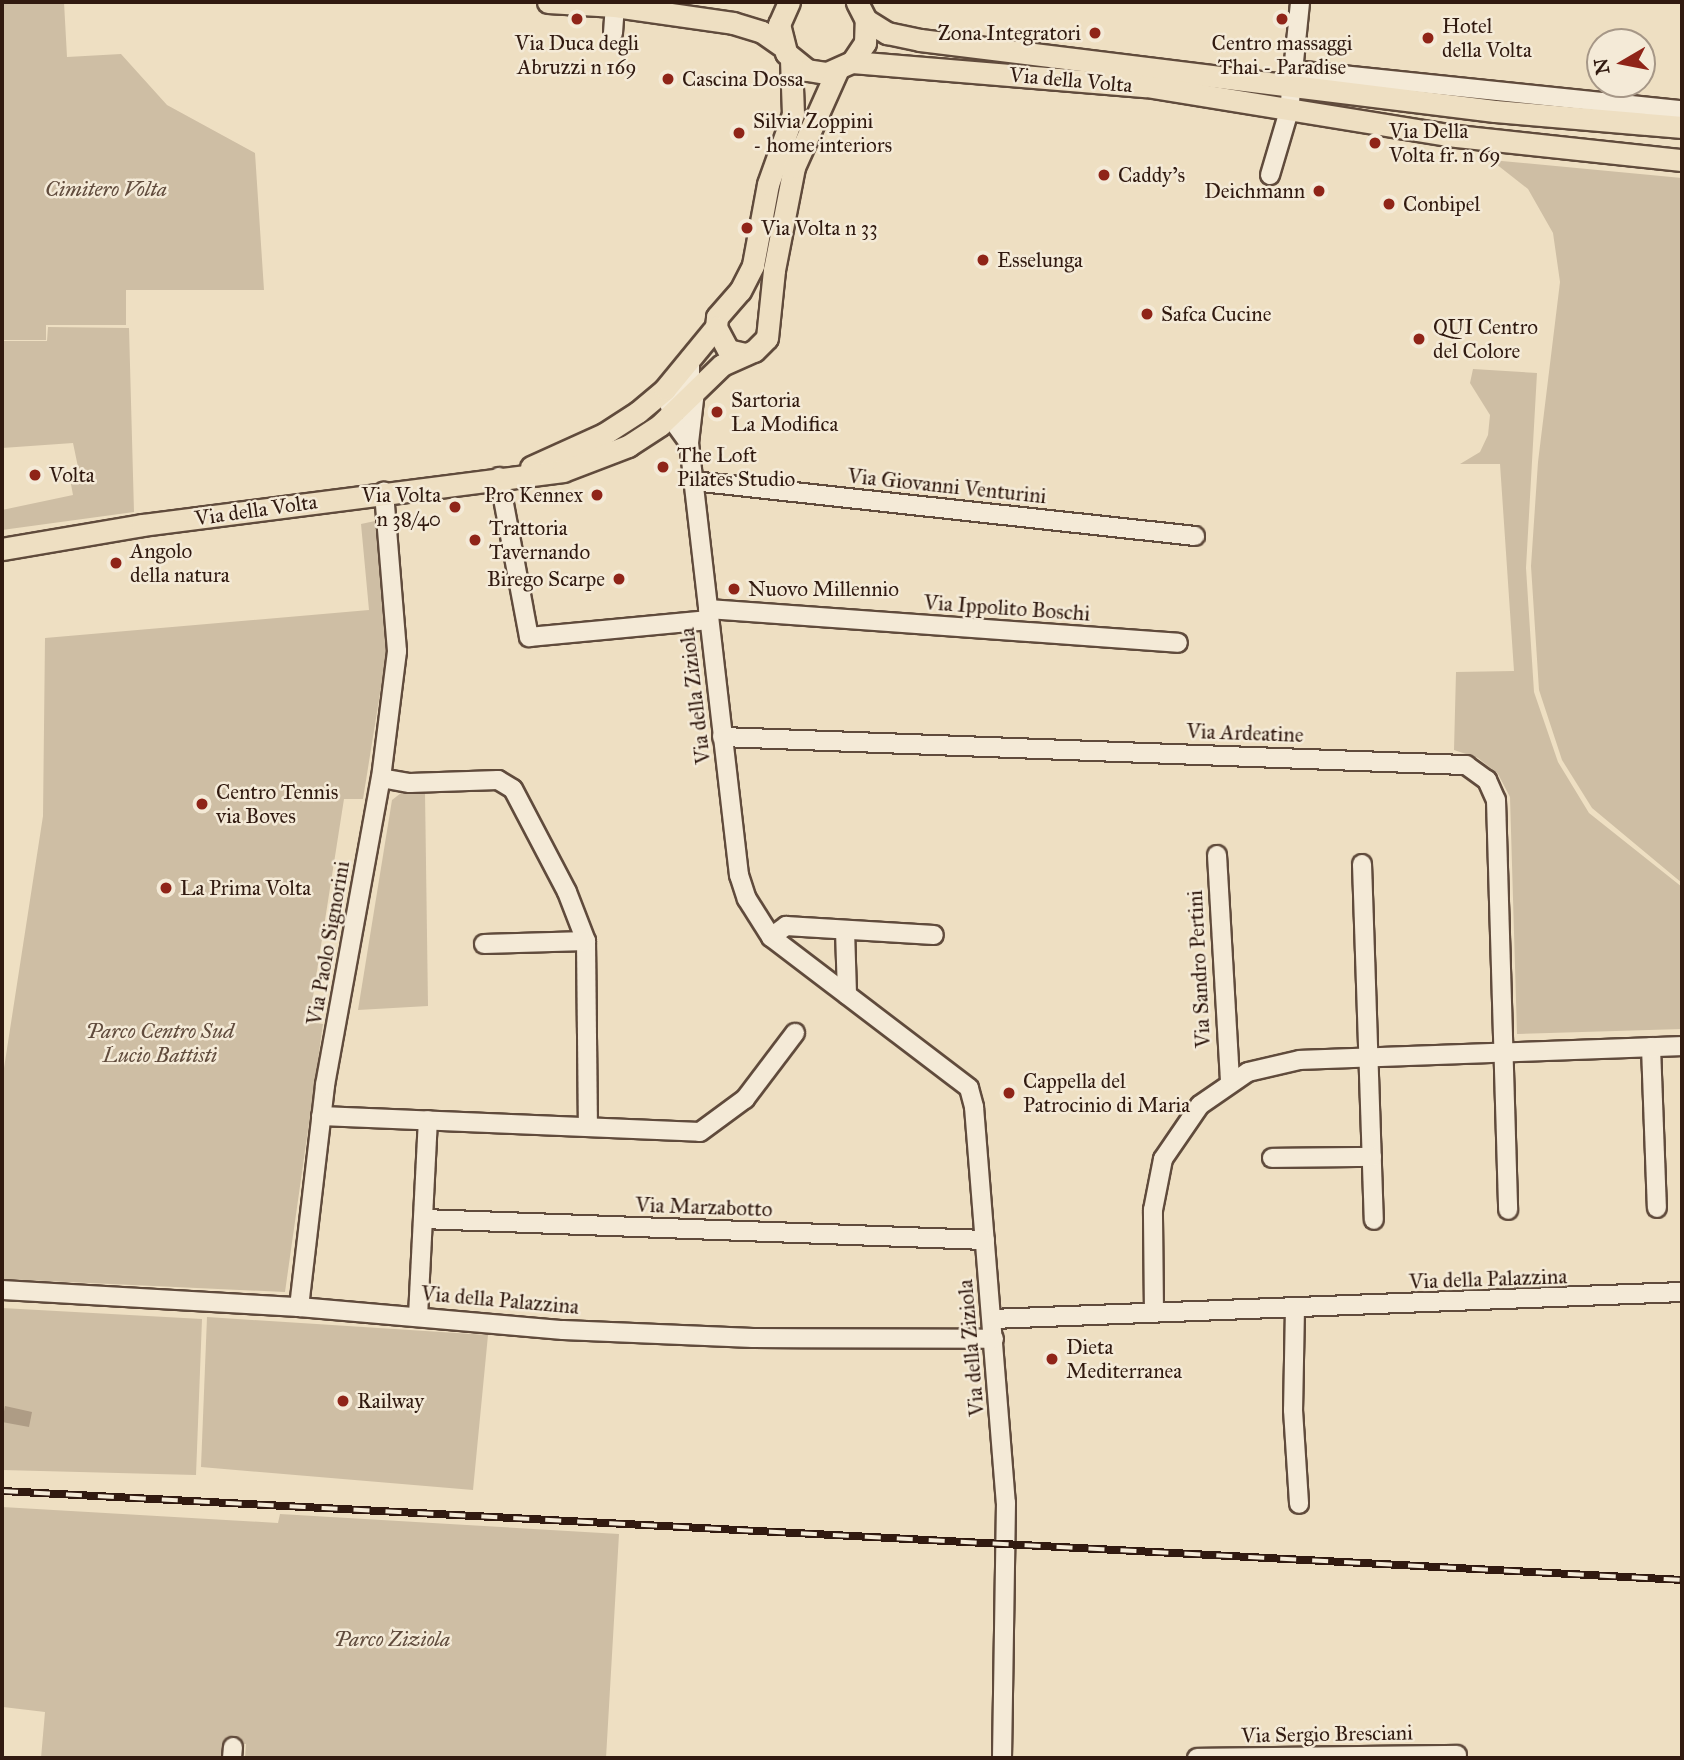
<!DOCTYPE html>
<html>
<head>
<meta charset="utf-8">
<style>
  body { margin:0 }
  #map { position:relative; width:1684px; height:1760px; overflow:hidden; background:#eedfc2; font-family:"IM FELL Great Primer",serif }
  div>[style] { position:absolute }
  .green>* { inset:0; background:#cebea4 }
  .water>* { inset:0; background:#ae9c85 }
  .roads { filter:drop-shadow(2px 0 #604b3c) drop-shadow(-2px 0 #604b3c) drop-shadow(0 2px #604b3c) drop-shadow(0 -2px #604b3c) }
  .minor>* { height:18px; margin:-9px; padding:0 9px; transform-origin:9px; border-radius:9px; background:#f4ead7 }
  .major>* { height:21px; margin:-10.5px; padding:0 10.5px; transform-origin:10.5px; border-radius:10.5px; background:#eedfc2 }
  .rail>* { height:8px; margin-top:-4px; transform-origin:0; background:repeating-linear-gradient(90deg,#f4ead7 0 16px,#311a10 0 32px); box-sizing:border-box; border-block:2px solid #311a10 }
  .dots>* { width:19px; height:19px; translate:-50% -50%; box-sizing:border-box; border:4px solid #f4ead7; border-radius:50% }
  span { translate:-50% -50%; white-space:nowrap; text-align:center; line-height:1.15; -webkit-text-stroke:5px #f4ead7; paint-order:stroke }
  .poi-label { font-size:21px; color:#311a10 }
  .left { translate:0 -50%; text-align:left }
  .right { translate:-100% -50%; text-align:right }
  .street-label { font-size:21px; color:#311a10 }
  .park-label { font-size:21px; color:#604b3c; font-style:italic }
  .frame { position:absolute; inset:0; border:4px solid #311a10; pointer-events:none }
  .north { position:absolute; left:1586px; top:28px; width:70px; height:70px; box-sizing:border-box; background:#f4ead7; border:2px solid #a69787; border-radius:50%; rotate:260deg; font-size:19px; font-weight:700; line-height:28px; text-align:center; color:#311a10 }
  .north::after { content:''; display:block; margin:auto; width:24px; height:32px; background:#8f2418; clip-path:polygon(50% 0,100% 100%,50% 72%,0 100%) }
</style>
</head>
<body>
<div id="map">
  <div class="green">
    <i style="clip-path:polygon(2px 2px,64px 2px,67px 57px,121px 54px,167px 105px,255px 153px,264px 290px,126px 290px,126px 325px,46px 325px,46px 340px,2px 340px)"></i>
    <i style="clip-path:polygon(1491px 160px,1682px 178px,1682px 883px,1592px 808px,1562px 760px,1539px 690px,1531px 566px,1538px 462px,1560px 282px,1553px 233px,1528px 189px)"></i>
    <i style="clip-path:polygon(48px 327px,129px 328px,134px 512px,2px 530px,2px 510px,73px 495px,70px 479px,78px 467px,73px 443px,2px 448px,2px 341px,47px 341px)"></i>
    <i style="clip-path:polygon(1473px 369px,1537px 373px,1526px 568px,1534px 692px,1558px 762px,1589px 813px,1682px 887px,1682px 1029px,1517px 1034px,1510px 797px,1498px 774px,1478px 758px,1454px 750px,1456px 672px,1514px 671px,1500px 464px,1460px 464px,1480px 452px,1488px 435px,1490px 415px,1470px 383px)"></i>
    <i style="clip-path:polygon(375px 521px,387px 650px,363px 799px,344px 799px,309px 1022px,323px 1024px,285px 1292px,2px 1279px,2px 1081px,43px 816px,45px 638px,369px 610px,361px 524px)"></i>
    <i style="clip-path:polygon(425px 792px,428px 1006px,358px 1010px,392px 800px,401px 793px)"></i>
    <i style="clip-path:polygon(2px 1308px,202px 1319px,196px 1475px,2px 1470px)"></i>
    <i style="clip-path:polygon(207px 1317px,488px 1335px,473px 1490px,201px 1467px)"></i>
    <i style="clip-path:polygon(2px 1507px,278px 1523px,280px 1514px,619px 1534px,606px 1758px,245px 1758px,246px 1744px,224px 1743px,223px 1758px,41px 1758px,45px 1712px,3px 1707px,2px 1721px)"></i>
  </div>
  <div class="water">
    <i style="clip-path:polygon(5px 1406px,32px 1412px,29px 1427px,2px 1422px)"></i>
  </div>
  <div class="roads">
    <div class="minor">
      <i style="left:613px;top:33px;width:27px;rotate:-86deg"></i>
      <i style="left:1293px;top:70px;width:391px;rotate:5.9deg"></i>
      <i style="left:1270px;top:175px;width:67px;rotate:-73.5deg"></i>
      <i style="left:1289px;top:111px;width:110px;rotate:-84.2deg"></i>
      <i style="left:695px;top:391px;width:52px;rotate:96.6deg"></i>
      <i style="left:689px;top:443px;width:435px;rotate:83.4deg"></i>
      <i style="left:739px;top:875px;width:25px;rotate:72deg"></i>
      <i style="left:747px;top:899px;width:45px;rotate:57.7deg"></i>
      <i style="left:771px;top:937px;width:249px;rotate:37.3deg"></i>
      <i style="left:969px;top:1088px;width:20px;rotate:75deg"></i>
      <i style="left:974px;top:1107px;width:397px;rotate:85.4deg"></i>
      <i style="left:1006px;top:1503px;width:255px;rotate:90.9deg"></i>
      <i style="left:689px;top:443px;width:24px;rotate:-126deg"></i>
      <i style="left:675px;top:424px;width:22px;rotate:-106deg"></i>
      <i style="left:669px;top:403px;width:35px;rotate:-53deg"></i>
      <i style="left:690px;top:375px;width:17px;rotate:-90deg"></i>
      <i style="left:499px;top:477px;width:163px;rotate:79.4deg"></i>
      <i style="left:529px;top:637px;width:181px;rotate:-5.4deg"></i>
      <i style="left:693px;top:481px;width:505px;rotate:6.25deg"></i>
      <i style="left:708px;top:609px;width:471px;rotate:4.1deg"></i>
      <i style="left:722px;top:737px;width:745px;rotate:2.16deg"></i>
      <i style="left:1466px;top:765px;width:26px;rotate:36deg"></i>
      <i style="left:1487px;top:780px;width:22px;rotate:66deg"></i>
      <i style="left:1496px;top:800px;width:410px;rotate:88.3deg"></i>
      <i style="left:381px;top:778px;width:29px;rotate:10deg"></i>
      <i style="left:410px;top:783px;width:88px;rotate:-2deg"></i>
      <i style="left:498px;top:780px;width:17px;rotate:31deg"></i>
      <i style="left:513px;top:789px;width:116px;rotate:62.3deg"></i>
      <i style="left:567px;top:892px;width:53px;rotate:68.8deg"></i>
      <i style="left:586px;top:941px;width:185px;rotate:89.4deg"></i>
      <i style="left:1217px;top:855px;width:226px;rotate:86.7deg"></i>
      <i style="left:1362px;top:864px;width:356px;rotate:88.1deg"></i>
      <i style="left:845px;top:930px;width:65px;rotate:88.2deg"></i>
      <i style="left:771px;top:937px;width:19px;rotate:-36deg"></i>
      <i style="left:786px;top:926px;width:148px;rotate:3.5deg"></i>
      <i style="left:484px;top:944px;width:102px;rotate:-1.7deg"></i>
      <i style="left:1651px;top:1047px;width:161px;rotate:87.9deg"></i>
      <i style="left:321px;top:1116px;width:379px;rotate:2.4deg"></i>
      <i style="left:700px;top:1132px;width:56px;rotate:-36.3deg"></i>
      <i style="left:745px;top:1099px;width:83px;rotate:-52.9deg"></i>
      <i style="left:1272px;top:1158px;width:100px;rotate:-0.6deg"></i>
      <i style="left:423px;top:1219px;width:562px;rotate:2.14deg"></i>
      <i style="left:2px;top:1290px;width:297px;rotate:3.3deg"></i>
      <i style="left:299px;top:1307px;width:265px;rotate:5deg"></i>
      <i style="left:563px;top:1330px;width:190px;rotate:2.4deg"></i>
      <i style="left:753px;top:1338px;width:241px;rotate:0.2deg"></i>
      <i style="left:299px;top:1307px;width:224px;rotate:-83.3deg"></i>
      <i style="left:325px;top:1085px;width:312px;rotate:-79.7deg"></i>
      <i style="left:381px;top:778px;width:128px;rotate:-82.8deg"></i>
      <i style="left:397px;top:651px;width:160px;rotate:-94.7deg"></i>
      <i style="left:1295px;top:1308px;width:102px;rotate:91.1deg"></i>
      <i style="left:1293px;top:1410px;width:94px;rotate:86.3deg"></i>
      <i style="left:1154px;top:1313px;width:103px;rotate:-90.6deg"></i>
      <i style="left:1153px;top:1210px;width:52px;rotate:-78.9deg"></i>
      <i style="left:1163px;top:1159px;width:65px;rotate:-55.6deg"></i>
      <i style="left:1200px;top:1105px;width:58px;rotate:-34.5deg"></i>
      <i style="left:1248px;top:1072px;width:53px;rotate:-13deg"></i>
      <i style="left:1300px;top:1060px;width:382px;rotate:-2.1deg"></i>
      <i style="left:418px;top:1316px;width:196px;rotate:-87.1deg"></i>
      <i style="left:992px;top:1319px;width:691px;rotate:-2.24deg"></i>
      <i style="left:232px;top:1758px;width:11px;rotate:-85deg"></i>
      <i style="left:1197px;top:1758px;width:260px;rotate:-0.7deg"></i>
    </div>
    <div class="major">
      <i style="left:548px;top:2px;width:67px;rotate:3.4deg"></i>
      <i style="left:615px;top:6px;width:119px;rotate:8.2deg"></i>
      <i style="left:733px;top:23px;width:30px;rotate:17deg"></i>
      <i style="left:762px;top:32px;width:24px;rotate:35deg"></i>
      <i style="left:789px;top:2px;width:24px;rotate:114deg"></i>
      <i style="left:779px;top:24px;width:30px;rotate:76deg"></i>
      <i style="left:786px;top:53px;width:27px;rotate:39deg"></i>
      <i style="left:807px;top:70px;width:20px;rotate:9deg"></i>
      <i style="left:827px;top:73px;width:27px;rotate:-24deg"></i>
      <i style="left:852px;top:62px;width:23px;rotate:-56deg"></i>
      <i style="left:865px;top:43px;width:23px;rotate:-88deg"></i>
      <i style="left:866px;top:20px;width:20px;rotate:-117deg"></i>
      <i style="left:866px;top:20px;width:25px;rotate:32deg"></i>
      <i style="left:887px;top:33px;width:34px;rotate:12deg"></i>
      <i style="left:920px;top:40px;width:579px;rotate:7.04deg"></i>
      <i style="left:1495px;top:111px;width:188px;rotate:4.9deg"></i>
      <i style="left:852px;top:62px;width:295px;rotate:4.7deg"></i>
      <i style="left:1146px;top:86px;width:305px;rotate:9.2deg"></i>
      <i style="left:1447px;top:135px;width:236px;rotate:6.1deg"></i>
      <i style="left:745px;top:354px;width:17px;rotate:-167deg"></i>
      <i style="left:728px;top:350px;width:26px;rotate:-118deg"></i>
      <i style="left:716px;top:327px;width:10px;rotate:-84deg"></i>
      <i style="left:717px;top:317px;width:35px;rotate:-49deg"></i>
      <i style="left:740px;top:291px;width:29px;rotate:-63deg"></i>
      <i style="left:753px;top:265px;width:82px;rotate:-79.5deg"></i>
      <i style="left:768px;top:184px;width:74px;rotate:-70.3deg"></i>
      <i style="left:793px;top:114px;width:54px;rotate:-92.1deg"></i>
      <i style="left:531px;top:467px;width:80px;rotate:-24.3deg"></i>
      <i style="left:604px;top:434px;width:40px;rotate:-32.9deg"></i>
      <i style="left:638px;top:412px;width:35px;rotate:-40deg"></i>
      <i style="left:665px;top:389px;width:80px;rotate:-50.6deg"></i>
      <i style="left:2px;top:549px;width:142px;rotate:-9.7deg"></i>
      <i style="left:142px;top:525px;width:424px;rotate:-7.3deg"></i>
      <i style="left:563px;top:471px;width:70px;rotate:-21deg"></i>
      <i style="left:628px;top:446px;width:38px;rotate:-33deg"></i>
      <i style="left:660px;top:425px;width:86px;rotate:-44.1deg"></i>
      <i style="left:722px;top:365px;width:35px;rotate:-24deg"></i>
      <i style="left:754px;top:351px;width:18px;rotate:-45deg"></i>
      <i style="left:767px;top:338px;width:68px;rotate:-84.1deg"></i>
      <i style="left:774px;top:270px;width:105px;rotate:-79deg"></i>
      <i style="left:794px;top:167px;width:105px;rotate:-65.9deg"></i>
    </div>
  </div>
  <div class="rail">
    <i style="left:2px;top:1491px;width:1682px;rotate:3.03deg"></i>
  </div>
  <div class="dots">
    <i style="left:577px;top:19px;background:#8f2418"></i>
    <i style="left:1282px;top:19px;background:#8f2418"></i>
    <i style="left:1095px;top:33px;background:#8f2418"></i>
    <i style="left:1428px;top:38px;background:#8f2418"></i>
    <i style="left:668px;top:79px;background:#8f2418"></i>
    <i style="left:739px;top:133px;background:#8f2418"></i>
    <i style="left:1375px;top:143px;background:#8f2418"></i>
    <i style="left:1104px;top:175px;background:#8f2418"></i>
    <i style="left:1319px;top:191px;background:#8f2418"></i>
    <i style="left:1389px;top:204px;background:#8f2418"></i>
    <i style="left:747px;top:228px;background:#8f2418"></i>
    <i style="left:983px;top:260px;background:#8f2418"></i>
    <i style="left:1147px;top:314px;background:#8f2418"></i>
    <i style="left:1419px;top:339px;background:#8f2418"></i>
    <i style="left:717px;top:412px;background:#8f2418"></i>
    <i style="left:663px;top:467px;background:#8f2418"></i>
    <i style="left:35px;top:475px;background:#8f2418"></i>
    <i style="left:597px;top:495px;background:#8f2418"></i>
    <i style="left:455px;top:507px;background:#8f2418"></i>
    <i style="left:475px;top:540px;background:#8f2418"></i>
    <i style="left:116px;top:563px;background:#8f2418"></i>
    <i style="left:619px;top:579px;background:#8f2418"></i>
    <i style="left:734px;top:589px;background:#8f2418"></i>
    <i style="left:202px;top:804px;background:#8f2418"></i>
    <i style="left:166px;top:888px;background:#8f2418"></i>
    <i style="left:1009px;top:1093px;background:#8f2418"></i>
    <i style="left:1052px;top:1359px;background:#8f2418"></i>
    <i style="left:343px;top:1401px;background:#8f2418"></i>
  </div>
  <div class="poi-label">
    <span class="left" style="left:1442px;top:38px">Hotel<br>della Volta</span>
    <span class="right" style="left:1081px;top:33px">Zona Integratori</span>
    <span style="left:577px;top:55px">Via Duca degli<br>Abruzzi n 169</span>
    <span style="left:1282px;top:55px">Centro massaggi<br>Thai - Paradise</span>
    <span class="left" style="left:682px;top:79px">Cascina Dossa</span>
    <span class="left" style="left:753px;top:133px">Silvia Zoppini<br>- home interiors</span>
    <span class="left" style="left:1389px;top:143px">Via Della<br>Volta fr. n 69</span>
    <span class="left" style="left:1118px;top:175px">Caddy's</span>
    <span class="right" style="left:1305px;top:191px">Deichmann</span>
    <span class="left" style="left:1403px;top:204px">Conbipel</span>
    <span class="left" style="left:761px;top:228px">Via Volta n 33</span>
    <span class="left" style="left:997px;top:260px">Esselunga</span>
    <span class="left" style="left:1161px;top:314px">Safca Cucine</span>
    <span class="left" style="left:1433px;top:339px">QUI Centro<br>del Colore</span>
    <span class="left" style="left:731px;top:412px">Sartoria<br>La Modifica</span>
    <span class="left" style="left:677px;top:467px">The Loft<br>Pilates Studio</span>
    <span class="left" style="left:49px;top:475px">Volta</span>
    <span class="right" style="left:441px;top:507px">Via Volta<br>n 38/40</span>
    <span class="right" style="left:583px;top:495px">Pro Kennex</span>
    <span class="left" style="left:489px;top:540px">Trattoria<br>Tavernando</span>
    <span class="left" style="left:130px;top:563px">Angolo<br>della natura</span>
    <span class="right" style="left:605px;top:579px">Birego Scarpe</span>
    <span class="left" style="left:748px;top:589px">Nuovo Millennio</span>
    <span class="left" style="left:216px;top:804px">Centro Tennis<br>via Boves</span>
    <span class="left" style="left:180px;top:888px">La Prima Volta</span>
    <span class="left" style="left:1023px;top:1093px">Cappella del<br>Patrocinio di Maria</span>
    <span class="left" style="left:1066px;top:1359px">Dieta<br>Mediterranea</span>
    <span class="left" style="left:357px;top:1401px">Railway</span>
  </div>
  <div class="street-label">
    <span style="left:1071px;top:80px;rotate:5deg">Via della Volta</span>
    <span style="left:947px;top:486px;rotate:6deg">Via Giovanni Venturini</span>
    <span style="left:256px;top:510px;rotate:-8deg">Via della Volta</span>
    <span style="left:1007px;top:608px;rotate:4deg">Via Ippolito Boschi</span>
    <span style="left:695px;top:696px;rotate:-97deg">Via della Ziziola</span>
    <span style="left:1245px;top:733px;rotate:2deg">Via Ardeatine</span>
    <span style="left:328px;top:943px;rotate:-80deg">Via Paolo Signorini</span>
    <span style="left:1199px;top:969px;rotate:-93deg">Via Sandro Pertini</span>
    <span style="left:704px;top:1207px;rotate:2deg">Via Marzabotto</span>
    <span style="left:1488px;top:1279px;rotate:-2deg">Via della Palazzina</span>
    <span style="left:500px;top:1300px;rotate:5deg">Via della Palazzina</span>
    <span style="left:971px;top:1348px;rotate:-95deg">Via della Ziziola</span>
    <span style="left:1327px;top:1734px;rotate:-1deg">Via Sergio Bresciani</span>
  </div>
  <div class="park-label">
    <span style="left:106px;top:189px">Cimitero Volta</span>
    <span style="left:160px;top:1043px">Parco Centro Sud<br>Lucio Battisti</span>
    <span style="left:392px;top:1639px">Parco Ziziola</span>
  </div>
  <div class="frame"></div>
  <div class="north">N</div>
</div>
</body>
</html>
